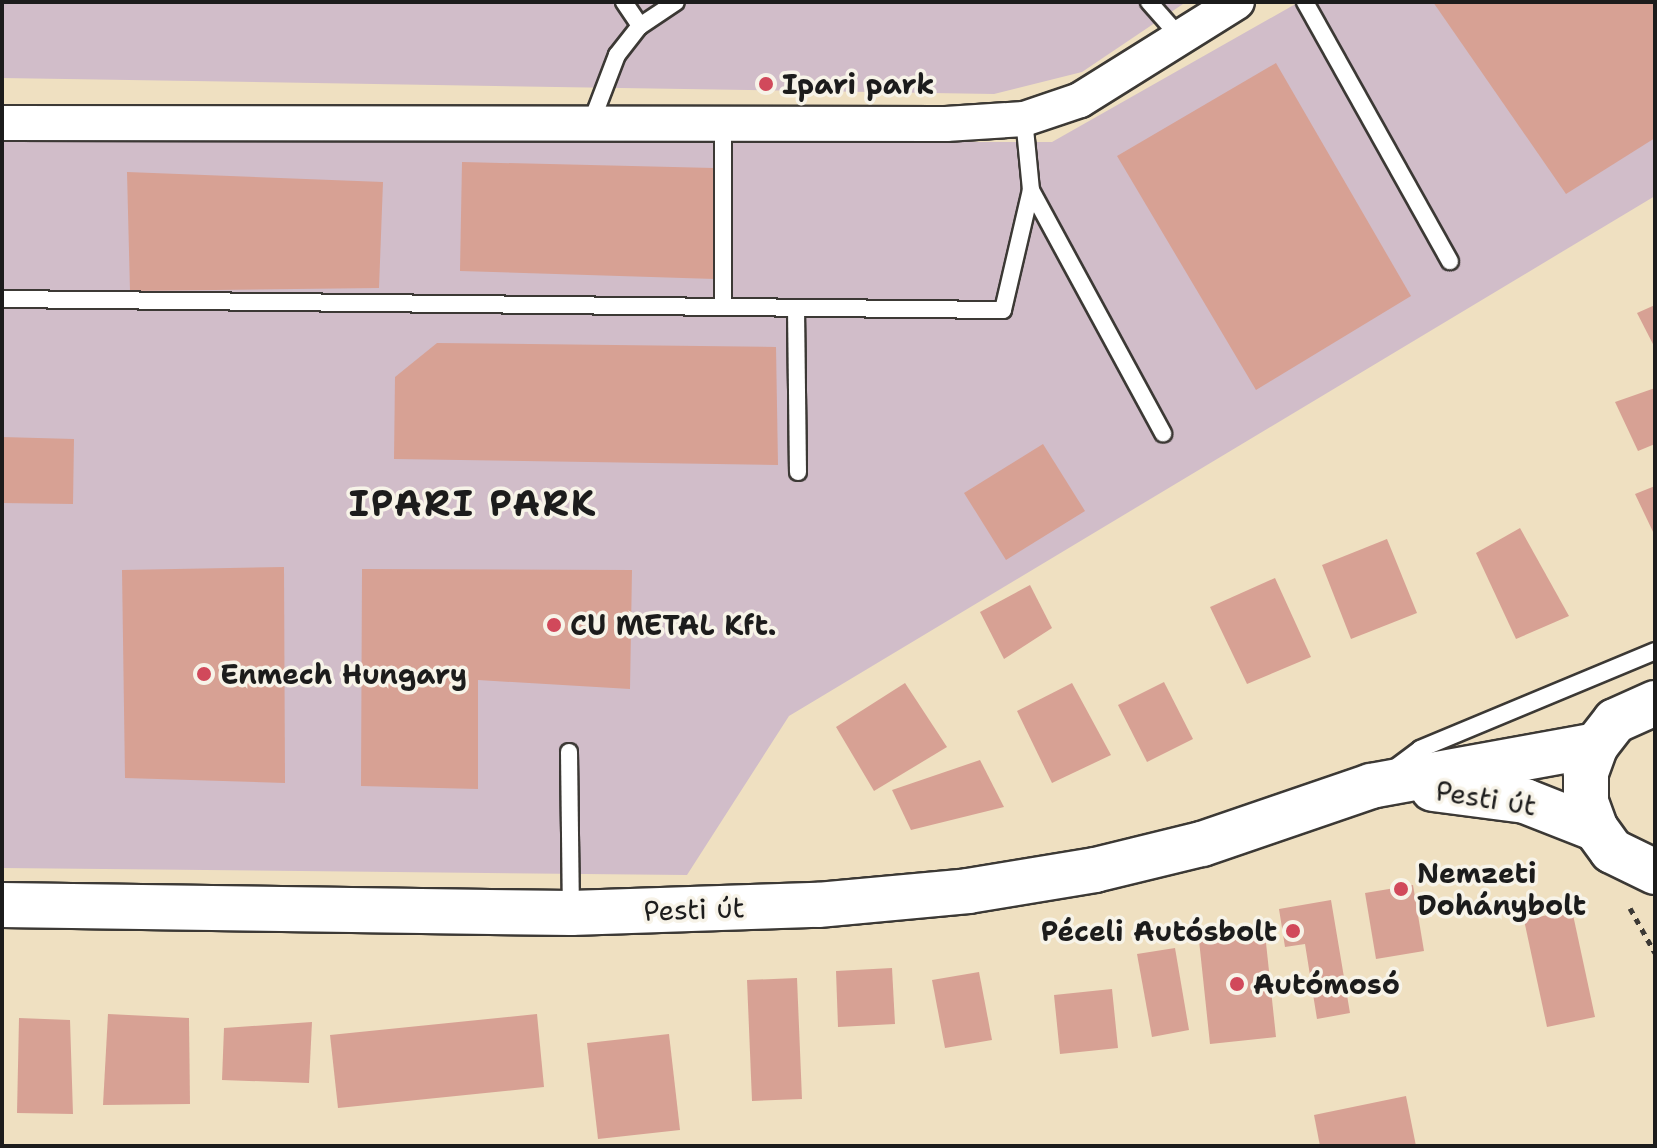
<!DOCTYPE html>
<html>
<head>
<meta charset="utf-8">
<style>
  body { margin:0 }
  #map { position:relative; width:1657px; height:1148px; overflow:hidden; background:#efe0c1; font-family:"Shantell Sans",sans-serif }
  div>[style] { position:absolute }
  .industrial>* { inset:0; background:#d1bdc9 }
  .building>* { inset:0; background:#d7a194 }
  .path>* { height:5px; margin-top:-2.5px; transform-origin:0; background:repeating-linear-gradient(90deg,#3c3935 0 6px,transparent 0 12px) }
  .roads { filter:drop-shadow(2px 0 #3c3935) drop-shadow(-2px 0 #3c3935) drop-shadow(0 2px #3c3935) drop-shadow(0 -2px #3c3935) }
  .lane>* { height:16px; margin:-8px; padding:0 8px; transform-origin:8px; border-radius:8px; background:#fff }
  .street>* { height:34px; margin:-17px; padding:0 17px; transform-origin:17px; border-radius:17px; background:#fff }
  .secondary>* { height:44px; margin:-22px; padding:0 22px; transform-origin:22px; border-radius:22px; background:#fff }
  .dots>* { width:22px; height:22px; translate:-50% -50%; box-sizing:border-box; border:4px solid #f7f3e8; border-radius:50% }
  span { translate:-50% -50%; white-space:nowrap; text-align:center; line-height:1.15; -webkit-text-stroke:7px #f7f3e8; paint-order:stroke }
  .poi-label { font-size:28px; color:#1c1c1c; font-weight:700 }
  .left { translate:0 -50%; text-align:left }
  .right { translate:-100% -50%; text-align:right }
  .street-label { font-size:28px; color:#1c1c1c }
  .district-label { font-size:36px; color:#1c1c1c; font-weight:700; letter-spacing:2px }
  .frame { position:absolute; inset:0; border:4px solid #1c1c1c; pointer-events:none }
</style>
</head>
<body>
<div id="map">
  <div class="industrial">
    <i style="clip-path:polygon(2px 2px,1186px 2px,1082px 72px,994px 94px,2px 78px)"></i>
    <i style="clip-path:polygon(1299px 2px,1655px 2px,1655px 196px,789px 716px,687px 875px,2px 868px,2px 142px,1052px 142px)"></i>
  </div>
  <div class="building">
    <i style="clip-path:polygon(1433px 2px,1655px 2px,1655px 138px,1566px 194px)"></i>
    <i style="clip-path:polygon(1276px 63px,1411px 296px,1256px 390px,1117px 156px)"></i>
    <i style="clip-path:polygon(462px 162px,714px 168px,715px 279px,460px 271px)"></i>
    <i style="clip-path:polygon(127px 172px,383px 182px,379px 288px,130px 291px)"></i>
    <i style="clip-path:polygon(1655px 305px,1655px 348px,1637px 313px)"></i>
    <i style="clip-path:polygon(437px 343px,776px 347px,778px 465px,394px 459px,395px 377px)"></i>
    <i style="clip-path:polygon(1655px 388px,1655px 444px,1638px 451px,1615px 402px)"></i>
    <i style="clip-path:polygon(2px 437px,74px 439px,73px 504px,2px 503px)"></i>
    <i style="clip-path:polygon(1043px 444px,1085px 511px,1006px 560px,964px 493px)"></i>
    <i style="clip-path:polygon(1655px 486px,1655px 536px,1635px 494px)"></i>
    <i style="clip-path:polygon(1520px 528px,1569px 616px,1516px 639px,1476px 553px)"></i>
    <i style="clip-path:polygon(1387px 539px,1417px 613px,1351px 639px,1322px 565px)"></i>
    <i style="clip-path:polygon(284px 567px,285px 783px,125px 778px,122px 570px)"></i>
    <i style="clip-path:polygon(362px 569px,632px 570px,630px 689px,478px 680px,478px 789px,361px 786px)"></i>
    <i style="clip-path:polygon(1275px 578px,1311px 657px,1247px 684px,1210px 607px)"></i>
    <i style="clip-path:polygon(1030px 585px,1052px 628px,1004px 659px,980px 612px)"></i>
    <i style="clip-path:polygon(1164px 682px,1193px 739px,1147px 762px,1118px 705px)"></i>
    <i style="clip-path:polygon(905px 683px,947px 747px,874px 791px,836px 727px)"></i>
    <i style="clip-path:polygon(1072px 683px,1111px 755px,1052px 783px,1017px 711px)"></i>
    <i style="clip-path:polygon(980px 760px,1004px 807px,911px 830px,892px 790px)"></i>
    <i style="clip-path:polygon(1413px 885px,1424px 951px,1376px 959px,1365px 893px)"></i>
    <i style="clip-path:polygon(1331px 900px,1350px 1013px,1317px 1019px,1305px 944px,1285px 947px,1279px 909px)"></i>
    <i style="clip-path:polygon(1572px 910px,1595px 1017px,1547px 1027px,1524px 920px)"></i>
    <i style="clip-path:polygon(1264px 924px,1276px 1037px,1210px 1044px,1198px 931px)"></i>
    <i style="clip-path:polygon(1175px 948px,1189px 1030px,1152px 1037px,1137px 954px)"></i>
    <i style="clip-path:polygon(892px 968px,895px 1024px,838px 1027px,836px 971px)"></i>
    <i style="clip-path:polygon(979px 972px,992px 1040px,945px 1048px,932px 980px)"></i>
    <i style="clip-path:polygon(797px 978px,802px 1099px,752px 1101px,747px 980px)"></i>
    <i style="clip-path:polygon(1112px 989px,1118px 1048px,1060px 1054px,1054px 995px)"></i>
    <i style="clip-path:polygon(108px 1014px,189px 1018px,190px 1104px,103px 1105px)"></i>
    <i style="clip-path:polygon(537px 1014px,544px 1087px,338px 1108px,330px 1035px)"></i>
    <i style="clip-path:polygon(19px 1018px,70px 1020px,73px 1114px,17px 1113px)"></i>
    <i style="clip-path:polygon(312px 1022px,309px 1083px,222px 1080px,224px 1028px)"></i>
    <i style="clip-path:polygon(669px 1034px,680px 1130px,598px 1139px,587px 1043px)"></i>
    <i style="clip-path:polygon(1406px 1096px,1416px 1146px,1320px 1146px,1314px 1115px)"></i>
  </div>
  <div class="path">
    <i style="left:1630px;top:908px;width:51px;rotate:60.9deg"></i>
  </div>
  <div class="roads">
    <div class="lane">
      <i style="left:624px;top:2px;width:29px;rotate:56deg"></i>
      <i style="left:1149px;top:2px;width:47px;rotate:48.5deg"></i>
      <i style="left:1305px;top:2px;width:297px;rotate:60.8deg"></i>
      <i style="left:591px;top:123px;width:73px;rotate:-69.1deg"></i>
      <i style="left:617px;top:55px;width:37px;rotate:-52deg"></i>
      <i style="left:640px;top:26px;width:43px;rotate:-33.7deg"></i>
      <i style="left:723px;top:124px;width:183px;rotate:90deg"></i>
      <i style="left:1031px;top:190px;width:277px;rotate:61.5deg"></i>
      <i style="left:2px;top:299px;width:1001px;rotate:0.63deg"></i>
      <i style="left:1003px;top:310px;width:123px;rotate:-76.9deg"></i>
      <i style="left:1031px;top:190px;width:71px;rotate:-95.6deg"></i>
      <i style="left:796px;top:309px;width:163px;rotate:89.3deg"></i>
      <i style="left:569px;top:752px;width:159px;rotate:89.3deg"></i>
      <i style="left:1395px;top:768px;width:31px;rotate:-37deg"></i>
      <i style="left:1420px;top:749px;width:255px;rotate:-22.6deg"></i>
    </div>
    <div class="street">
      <i style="left:2px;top:123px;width:944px;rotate:0.06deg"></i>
      <i style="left:946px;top:124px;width:78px;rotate:-3.7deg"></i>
      <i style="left:1024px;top:119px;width:59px;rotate:-18.7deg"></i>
      <i style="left:1080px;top:100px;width:185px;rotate:-32deg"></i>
    </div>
    <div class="secondary">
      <i style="left:1655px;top:703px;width:44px;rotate:155.8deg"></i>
      <i style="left:1615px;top:721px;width:31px;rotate:128deg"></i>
      <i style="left:1596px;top:745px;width:30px;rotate:110deg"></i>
      <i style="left:1586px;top:773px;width:29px;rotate:90deg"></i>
      <i style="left:1586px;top:802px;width:29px;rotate:70deg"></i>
      <i style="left:1596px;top:829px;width:27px;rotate:54deg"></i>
      <i style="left:1612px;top:851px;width:48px;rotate:26deg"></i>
      <i style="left:1433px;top:789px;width:93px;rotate:7.4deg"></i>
      <i style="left:1525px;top:801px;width:76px;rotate:21.5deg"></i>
      <i style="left:2px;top:905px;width:569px;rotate:0.81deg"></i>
      <i style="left:571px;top:913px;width:247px;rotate:-1.9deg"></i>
      <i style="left:818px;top:905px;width:151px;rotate:-5.3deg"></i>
      <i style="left:968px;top:891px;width:129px;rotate:-9.4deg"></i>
      <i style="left:1095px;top:870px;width:110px;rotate:-13.7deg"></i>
      <i style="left:1202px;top:844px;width:179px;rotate:-18.9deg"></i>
      <i style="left:1371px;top:786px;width:229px;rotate:-10.3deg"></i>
    </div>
  </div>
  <div class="dots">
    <i style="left:766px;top:84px;background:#d1495b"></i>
    <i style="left:554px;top:625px;background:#d1495b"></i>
    <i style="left:204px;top:674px;background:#d1495b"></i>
    <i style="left:1401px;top:889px;background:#d1495b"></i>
    <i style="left:1293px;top:931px;background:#d1495b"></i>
    <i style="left:1237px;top:984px;background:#d1495b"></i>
  </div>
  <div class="poi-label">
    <span class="left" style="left:782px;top:84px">Ipari park</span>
    <span class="left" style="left:570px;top:625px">CU METAL Kft.</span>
    <span class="left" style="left:220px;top:674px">Enmech Hungary</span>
    <span class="left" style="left:1417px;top:889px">Nemzeti<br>Dohánybolt</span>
    <span class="right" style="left:1277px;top:931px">Péceli Autósbolt</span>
    <span class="left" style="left:1253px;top:984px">Autómosó</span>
  </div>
  <div class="street-label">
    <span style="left:1486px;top:798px;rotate:9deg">Pesti út</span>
    <span style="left:694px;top:909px;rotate:-2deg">Pesti út</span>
  </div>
  <div class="district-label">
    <span style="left:473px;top:504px">IPARI PARK</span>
  </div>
  <div class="frame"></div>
</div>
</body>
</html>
